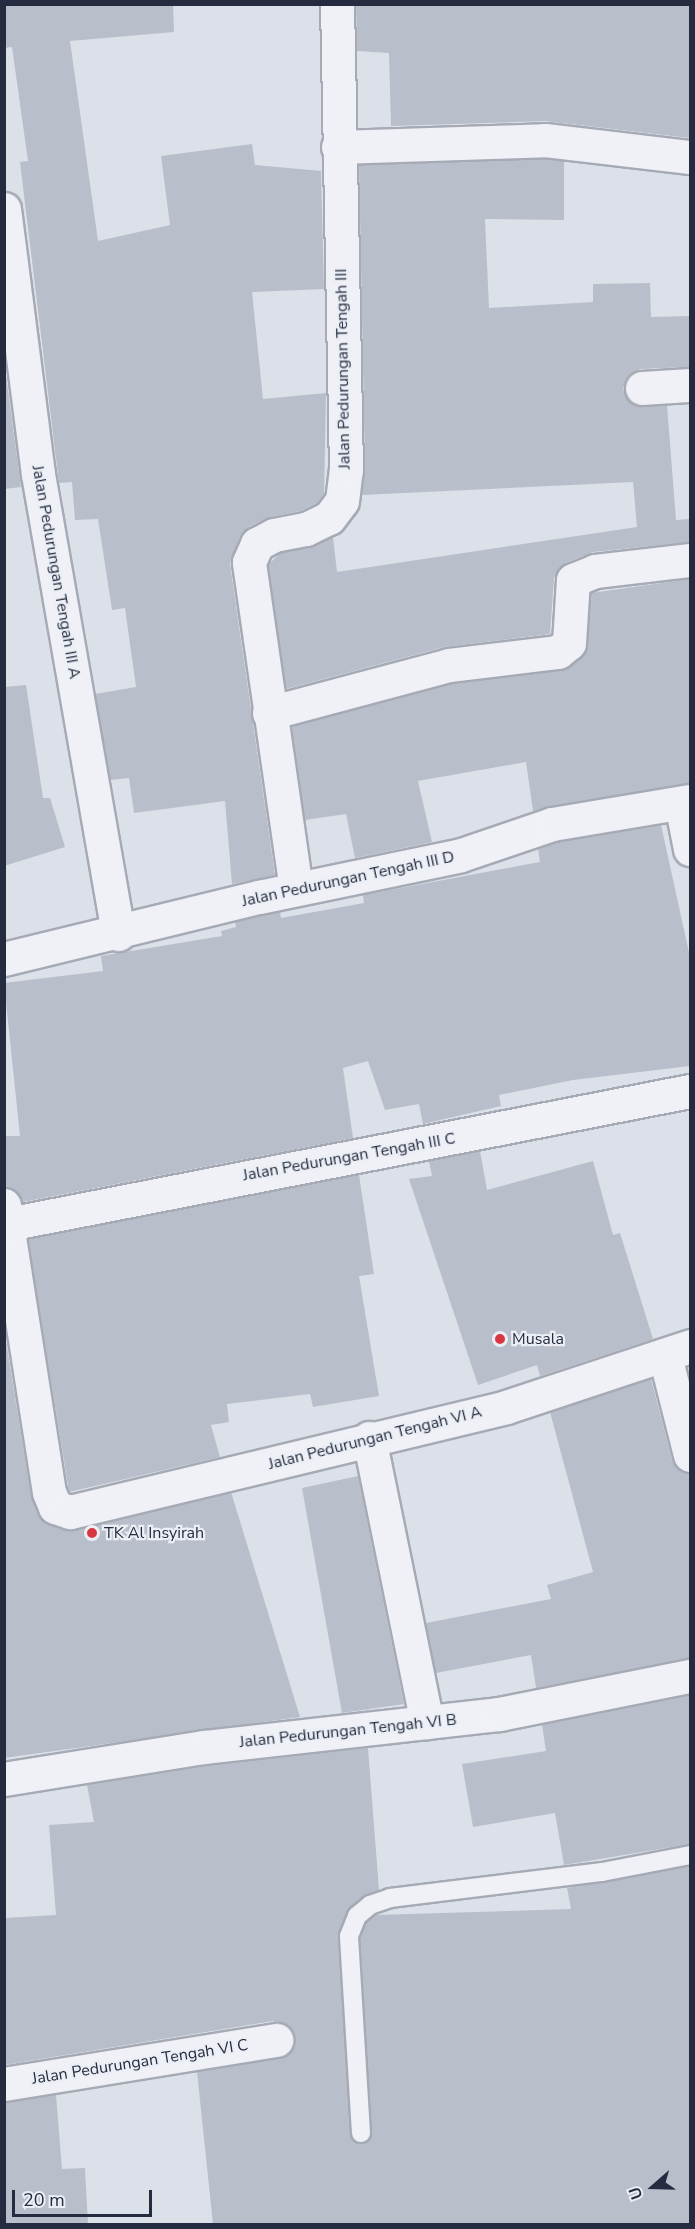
<!DOCTYPE html>
<html>
<head>
<meta charset="utf-8">
<style>
  body { margin:0 }
  #map { position:relative; width:695px; height:2229px; overflow:hidden; background:#dce0e8; font-family:"Nunito Sans",sans-serif }
  div>[style] { position:absolute }
  .building>* { inset:0; background:#b9becb }
  .path>* { height:4px; margin-top:-2px; transform-origin:0; background:repeating-linear-gradient(90deg,#babec6 0 4.5px,transparent 0 9px) }
  .roads { filter:drop-shadow(2px 0 #a5aab5) drop-shadow(-2px 0 #a5aab5) drop-shadow(0 2px #a5aab5) drop-shadow(0 -2px #a5aab5) }
  .service>* { height:18px; margin:-9px; padding:0 9px; transform-origin:9px; border-radius:9px; background:#eff1f6 }
  .minor>* { height:33px; margin:-16.5px; padding:0 16.5px; transform-origin:16.5px; border-radius:16.5px; background:#eff1f6 }
  .dots>* { width:16px; height:16px; translate:-50% -50%; box-sizing:border-box; border:3px solid #ebeff5; border-radius:50% }
  span { translate:-50% -50%; white-space:nowrap; text-align:center; line-height:1.15; -webkit-text-stroke:4.5px #ebeff5; paint-order:stroke }
  .street-label { font-size:16px; color:#252c3f }
  .poi-label { font-size:16px; color:#252c3f }
  .left { translate:0 -50%; text-align:left }
  .frame { position:absolute; inset:0; border:6px solid #252c3f; pointer-events:none }
  .north { position:absolute; left:623px; top:2157px; width:60px; height:60px; -webkit-text-stroke:4px #ebeff5; paint-order:stroke; rotate:250deg; font-size:16px; font-weight:700; line-height:24px; text-align:center; color:#252c3f }
  .north::after { content:''; display:block; margin:auto; width:21px; height:27px; background:#252c3f; clip-path:polygon(50% 0,100% 100%,50% 72%,0 100%) }
  .scale { position:absolute; left:12px; top:2190px; width:140px; height:27px; box-sizing:border-box; border:3px solid #252c3f; border-top:0; padding-left:8px; font-size:18px; line-height:21px; white-space:nowrap; color:#252c3f; -webkit-text-stroke:4px #ebeff5; paint-order:stroke }
</style>
</head>
<body>
<div id="map">
  <div class="building">
    <i style="clip-path:polygon(4px 4px,173px 4px,174px 32px,70px 41px,98px 241px,170px 225px,161px 156px,252px 144px,255px 165px,321px 171px,324px 289px,252px 292px,263px 399px,326px 393px,324px 494px,317px 503px,300px 511px,270px 517px,248px 527px,240px 536px,230px 564px,275px 875px,232px 884px,225px 801px,134px 813px,129px 778px,110px 780px,95px 694px,136px 687px,125px 608px,112px 610px,98px 519px,75px 520px,72px 482px,59px 483px,20px 162px,28px 161px,12px 47px,4px 48px)"></i>
    <i style="clip-path:polygon(356px 4px,690px 4px,690px 138px,545px 121px,391px 126px,389px 53px,357px 51px)"></i>
    <i style="clip-path:polygon(544px 159px,564px 161px,564px 220px,485px 219px,489px 308px,593px 302px,593px 284px,650px 283px,651px 317px,690px 316px,690px 367px,640px 369px,626px 379px,623px 389px,634px 405px,667px 405px,676px 520px,690px 519px,690px 542px,593px 552px,565px 563px,554px 578px,550px 634px,444px 647px,286px 689px,268px 565px,280px 553px,310px 547px,333px 537px,337px 572px,637px 527px,633px 482px,362px 495px,365px 470px,359px 165px)"></i>
    <i style="clip-path:polygon(4px 360px,21px 487px,4px 489px)"></i>
    <i style="clip-path:polygon(690px 579px,690px 783px,533px 811px,526px 762px,418px 781px,432px 842px,355px 858px,346px 814px,305px 820px,292px 726px,453px 683px,561px 670px,586px 651px,591px 593px)"></i>
    <i style="clip-path:polygon(26px 685px,43px 798px,50px 798px,65px 847px,4px 866px,4px 687px)"></i>
    <i style="clip-path:polygon(661px 825px,690px 957px,690px 1066px,573px 1080px,499px 1095px,501px 1106px,423px 1124px,419px 1104px,385px 1110px,368px 1061px,343px 1068px,353px 1138px,23px 1202px,18px 1193px,4px 1187px,4px 1136px,20px 1136px,4px 983px,103px 971px,101px 956px,222px 936px,221px 931px,236px 927px,235px 922px,280px 912px,281px 918px,364px 903px,363px 895px,540px 862px,538px 848px,557px 842px)"></i>
    <i style="clip-path:polygon(480px 1151px,487px 1190px,593px 1161px,613px 1235px,620px 1233px,653px 1339px,540px 1376px,537px 1365px,478px 1385px,409px 1179px,432px 1176px,429px 1161px)"></i>
    <i style="clip-path:polygon(359px 1175px,374px 1274px,359px 1276px,379px 1396px,313px 1407px,310px 1394px,227px 1404px,229px 1422px,211px 1425px,220px 1457px,69px 1492px,28px 1239px)"></i>
    <i style="clip-path:polygon(4px 1329px,31px 1495px,42px 1520px,74px 1530px,231px 1492px,300px 1717px,4px 1758px)"></i>
    <i style="clip-path:polygon(651px 1379px,672px 1460px,677px 1468px,690px 1473px,690px 1658px,536px 1688px,531px 1655px,436px 1673px,426px 1623px,551px 1599px,547px 1585px,593px 1572px,550px 1412px)"></i>
    <i style="clip-path:polygon(358px 1476px,404px 1704px,342px 1713px,302px 1488px)"></i>
    <i style="clip-path:polygon(690px 1695px,690px 1844px,564px 1865px,555px 1813px,473px 1827px,462px 1764px,546px 1751px,542px 1725px)"></i>
    <i style="clip-path:polygon(368px 1748px,379px 1890px,349px 1908px,338px 1937px,352px 2140px,367px 2143px,372px 2133px,360px 1938px,366px 1923px,376px 1915px,571px 1909px,567px 1888px,690px 1866px,690px 2224px,213px 2224px,197px 2072px,287px 2055px,295px 2038px,290px 2028px,273px 2021px,4px 2065px,4px 1918px,56px 1915px,49px 1825px,94px 1822px,87px 1785px,207px 1766px)"></i>
    <i style="clip-path:polygon(56px 2095px,62px 2169px,85px 2168px,88px 2224px,4px 2224px,4px 2102px)"></i>
  </div>
  <div class="path">
    <i style="left:498px;top:887px;width:88px;rotate:81.5deg"></i>
    <i style="left:561px;top:966px;width:108px;rotate:79.3deg"></i>
  </div>
  <div class="roads">
    <div class="service">
      <i style="left:361px;top:2133px;width:197px;rotate:-93.5deg"></i>
      <i style="left:349px;top:1936px;width:22px;rotate:-68deg"></i>
      <i style="left:357px;top:1916px;width:17px;rotate:-40deg"></i>
      <i style="left:370px;top:1905px;width:21px;rotate:-19deg"></i>
      <i style="left:390px;top:1898px;width:214px;rotate:-7deg"></i>
      <i style="left:602px;top:1872px;width:90px;rotate:-10.9deg"></i>
    </div>
    <div class="minor">
      <i style="left:338px;top:147px;width:207px;rotate:-1.9deg"></i>
      <i style="left:545px;top:140px;width:146px;rotate:6.7deg"></i>
      <i style="left:4px;top:209px;width:267px;rotate:82.7deg"></i>
      <i style="left:38px;top:474px;width:467px;rotate:80.1deg"></i>
      <i style="left:642px;top:388px;width:48px;rotate:-3.6deg"></i>
      <i style="left:269px;top:713px;width:186px;rotate:-14.9deg"></i>
      <i style="left:449px;top:665px;width:110px;rotate:-6.8deg"></i>
      <i style="left:558px;top:652px;width:14px;rotate:-39deg"></i>
      <i style="left:569px;top:643px;width:63px;rotate:-86.4deg"></i>
      <i style="left:573px;top:580px;width:24px;rotate:-22deg"></i>
      <i style="left:595px;top:571px;width:96px;rotate:-6.6deg"></i>
      <i style="left:681px;top:803px;width:47px;rotate:78.9deg"></i>
      <i style="left:296px;top:889px;width:330px;rotate:-98.2deg"></i>
      <i style="left:249px;top:562px;width:20px;rotate:-66deg"></i>
      <i style="left:257px;top:544px;width:19px;rotate:-28deg"></i>
      <i style="left:274px;top:535px;width:33px;rotate:-11deg"></i>
      <i style="left:306px;top:529px;width:25px;rotate:-26deg"></i>
      <i style="left:329px;top:518px;width:21px;rotate:-53deg"></i>
      <i style="left:342px;top:501px;width:31px;rotate:-83deg"></i>
      <i style="left:346px;top:470px;width:466px;rotate:-91.1deg"></i>
      <i style="left:4px;top:959px;width:262px;rotate:-13.7deg"></i>
      <i style="left:259px;top:897px;width:206px;rotate:-11.7deg"></i>
      <i style="left:461px;top:855px;width:96px;rotate:-18.8deg"></i>
      <i style="left:552px;top:824px;width:140px;rotate:-9.5deg"></i>
      <i style="left:4px;top:1205px;width:291px;rotate:81.1deg"></i>
      <i style="left:49px;top:1492px;width:16px;rotate:68deg"></i>
      <i style="left:55px;top:1507px;width:16px;rotate:18deg"></i>
      <i style="left:70px;top:1512px;width:448px;rotate:-13.5deg"></i>
      <i style="left:506px;top:1407px;width:194px;rotate:-18.3deg"></i>
      <i style="left:8px;top:1224px;width:695px;rotate:-11.04deg"></i>
      <i style="left:665px;top:1356px;width:102px;rotate:75.8deg"></i>
      <i style="left:369px;top:1438px;width:290px;rotate:78.5deg"></i>
      <i style="left:4px;top:1779px;width:203px;rotate:-9.1deg"></i>
      <i style="left:204px;top:1747px;width:297px;rotate:-6.4deg"></i>
      <i style="left:499px;top:1714px;width:195px;rotate:-11.3deg"></i>
      <i style="left:4px;top:2084px;width:276px;rotate:-9.2deg"></i>
    </div>
  </div>
  <div class="dots">
    <i style="left:500px;top:1339px;background:#d83641"></i>
    <i style="left:92px;top:1533px;background:#d83641"></i>
  </div>
  <div class="street-label">
    <span style="left:343px;top:369px;rotate:-91deg">Jalan Pedurungan Tengah III</span>
    <span style="left:56px;top:572px;rotate:80deg">Jalan Pedurungan Tengah III A</span>
    <span style="left:348px;top:879px;rotate:-12deg">Jalan Pedurungan Tengah III D</span>
    <span style="left:349px;top:1157px;rotate:-10deg">Jalan Pedurungan Tengah III C</span>
    <span style="left:375px;top:1438px;rotate:-14deg">Jalan Pedurungan Tengah VI A</span>
    <span style="left:348px;top:1731px;rotate:-6deg">Jalan Pedurungan Tengah VI B</span>
    <span style="left:140px;top:2062px;rotate:-9deg">Jalan Pedurungan Tengah VI C</span>
  </div>
  <div class="poi-label">
    <span class="left" style="left:512px;top:1339px">Musala</span>
    <span class="left" style="left:104px;top:1533px">TK Al Insyirah</span>
  </div>
  <div class="frame"></div>
  <div class="north">U</div>
  <div class="scale">20 m</div>
</div>
</body>
</html>
